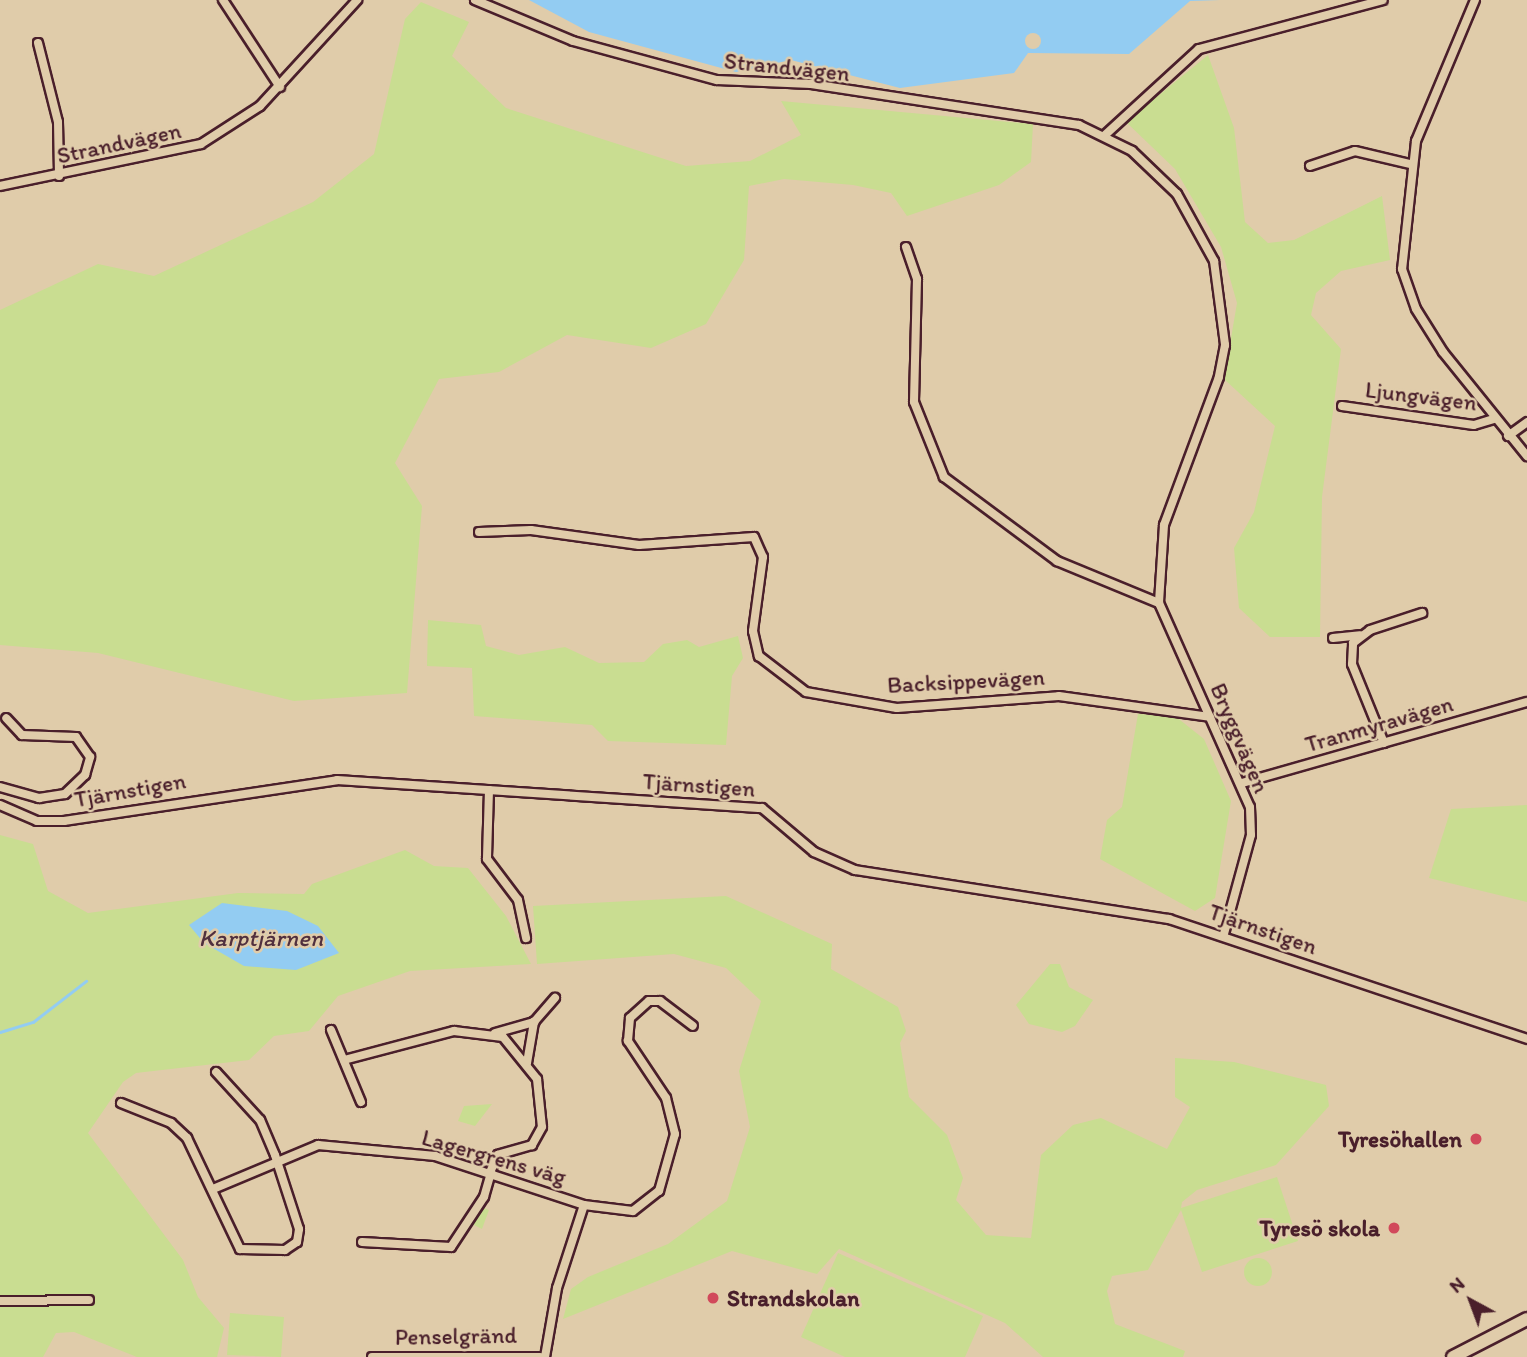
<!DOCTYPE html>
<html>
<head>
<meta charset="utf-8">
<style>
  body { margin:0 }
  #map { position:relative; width:1527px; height:1357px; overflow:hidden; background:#e0ccaa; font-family:Itim,sans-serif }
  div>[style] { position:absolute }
  .green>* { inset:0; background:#c9dd91 }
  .round { border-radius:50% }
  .water>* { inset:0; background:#93ccf2 }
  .pier>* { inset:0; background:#e0ccaa }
  .stream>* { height:2.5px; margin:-1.25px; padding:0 1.25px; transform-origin:1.25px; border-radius:1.25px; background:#93ccf2 }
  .roads { filter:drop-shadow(2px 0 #4a1f2b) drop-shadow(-2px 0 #4a1f2b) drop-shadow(0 2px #4a1f2b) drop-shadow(0 -2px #4a1f2b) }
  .street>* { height:8px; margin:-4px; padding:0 4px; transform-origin:4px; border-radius:4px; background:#e0ccaa }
  .secondary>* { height:12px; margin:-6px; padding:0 6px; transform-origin:6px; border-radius:6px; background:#e0ccaa }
  .dots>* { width:19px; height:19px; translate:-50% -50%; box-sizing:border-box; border:4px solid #e0ccaa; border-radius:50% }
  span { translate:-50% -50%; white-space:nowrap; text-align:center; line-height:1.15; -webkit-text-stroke:5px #e0ccaa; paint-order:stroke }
  .street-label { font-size:23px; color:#4a1f2b }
  .poi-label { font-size:23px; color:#4a1f2b; font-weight:700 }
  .right { translate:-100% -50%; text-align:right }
  .left { translate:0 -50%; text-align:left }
  .water-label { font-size:24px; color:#51303f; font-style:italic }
  .north { position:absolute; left:1436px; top:1266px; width:70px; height:70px; -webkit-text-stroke:5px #e0ccaa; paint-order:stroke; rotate:319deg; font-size:19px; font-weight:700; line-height:28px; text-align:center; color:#4a1f2b }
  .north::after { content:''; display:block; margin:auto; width:24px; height:32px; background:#4a1f2b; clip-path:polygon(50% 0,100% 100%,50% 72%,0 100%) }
</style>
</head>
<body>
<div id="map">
  <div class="green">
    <i style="clip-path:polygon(421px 2px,469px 22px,452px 56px,506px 108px,686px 166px,750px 161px,801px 135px,781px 101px,1033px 124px,1031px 162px,999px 185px,907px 216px,891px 193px,853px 185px,784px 179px,749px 186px,744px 260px,706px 324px,651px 348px,567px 335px,499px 372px,439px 379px,395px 463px,422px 506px,407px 693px,294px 701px,98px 653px,0 645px,0 310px,98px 264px,154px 276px,313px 202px,374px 154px,405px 19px)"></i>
    <i style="clip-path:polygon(1208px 55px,1234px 128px,1245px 222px,1268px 243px,1294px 240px,1382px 196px,1390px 260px,1341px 271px,1316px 293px,1311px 315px,1341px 349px,1322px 497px,1320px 637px,1270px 637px,1239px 608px,1234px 548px,1254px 512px,1275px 426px,1224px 379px,1237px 303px,1221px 247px,1175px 169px,1126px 122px)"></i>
    <i style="clip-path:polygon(428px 620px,481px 625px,486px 646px,519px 655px,565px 647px,599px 663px,644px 662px,663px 644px,687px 640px,699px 647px,738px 636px,743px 658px,732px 676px,726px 745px,608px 741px,592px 725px,474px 716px,472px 668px,427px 666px)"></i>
    <i style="clip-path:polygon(1138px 714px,1175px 716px,1204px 739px,1231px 801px,1215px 898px,1195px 911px,1100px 859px,1107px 820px,1122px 807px)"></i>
    <i style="clip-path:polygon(1527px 805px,1527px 902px,1429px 878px,1451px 809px)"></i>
    <i style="clip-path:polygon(0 835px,33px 844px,48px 891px,88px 913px,238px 893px,304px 894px,312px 884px,405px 850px,434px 866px,468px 868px,506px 916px,531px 964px,410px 971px,338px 996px,309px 1031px,274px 1036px,249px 1060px,136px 1073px,123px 1082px,88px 1133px,183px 1260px,198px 1297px,224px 1328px,217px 1357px,137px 1357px,74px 1332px,56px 1333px,43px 1357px,0 1357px)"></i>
    <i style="clip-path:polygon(726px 896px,832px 944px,831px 969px,898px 1007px,906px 1031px,900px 1043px,909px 1097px,947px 1135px,963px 1178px,956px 1200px,986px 1235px,1031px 1238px,1041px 1155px,1073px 1125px,1101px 1118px,1167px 1149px,1190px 1107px,1175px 1097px,1175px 1058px,1234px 1062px,1326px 1085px,1329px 1106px,1276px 1165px,1197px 1190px,1182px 1202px,1181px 1208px,1277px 1177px,1298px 1241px,1202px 1272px,1181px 1210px,1148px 1270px,1112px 1276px,1107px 1291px,1115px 1324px,1185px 1351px,1183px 1357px,1043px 1357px,1005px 1323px,839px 1249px,817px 1274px,732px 1251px,563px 1319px,571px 1289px,588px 1277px,668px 1244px,727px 1201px,750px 1127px,739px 1071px,761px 1001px,726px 968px,674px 954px,537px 964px,533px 906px)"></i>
    <i style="clip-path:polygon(1050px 964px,1060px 964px,1069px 987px,1093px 1000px,1075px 1026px,1062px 1032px,1029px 1024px,1016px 1005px)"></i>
    <i style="clip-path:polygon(492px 1104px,475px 1126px,458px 1121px,464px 1106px)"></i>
    <i style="clip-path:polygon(484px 1208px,489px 1210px,482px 1229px,470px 1223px)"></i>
    <i style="clip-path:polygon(838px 1253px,983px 1316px,965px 1357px,845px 1357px,801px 1337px)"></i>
    <i class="round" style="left:1244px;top:1258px;width:28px;height:28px"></i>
    <i style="clip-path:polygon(230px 1313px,284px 1317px,281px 1357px,227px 1355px)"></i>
  </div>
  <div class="water">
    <i style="clip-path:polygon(529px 0,1220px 0,1190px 1px,1129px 54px,1028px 53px,1014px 73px,900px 88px,791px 60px,736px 72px,589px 32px)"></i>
    <i style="clip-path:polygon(222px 903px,287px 911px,318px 926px,339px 953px,296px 970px,244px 966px,204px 943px,189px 925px)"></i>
  </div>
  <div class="pier">
    <i class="round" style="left:1025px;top:33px;width:16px;height:16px"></i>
  </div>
  <div class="stream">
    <i style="left:0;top:1032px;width:34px;rotate:-17deg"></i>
    <i style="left:33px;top:1022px;width:67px;rotate:-37.7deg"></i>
  </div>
  <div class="roads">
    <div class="street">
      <i style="left:223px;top:0;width:104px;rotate:56.8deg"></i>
      <i style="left:475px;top:0;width:106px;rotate:22.7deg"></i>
      <i style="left:573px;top:41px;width:149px;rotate:15.2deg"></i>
      <i style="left:717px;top:80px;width:94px;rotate:2.4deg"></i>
      <i style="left:811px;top:84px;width:271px;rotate:8.7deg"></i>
      <i style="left:1079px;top:125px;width:59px;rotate:26.1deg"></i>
      <i style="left:1132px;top:151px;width:62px;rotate:43.7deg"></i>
      <i style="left:1177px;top:194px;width:77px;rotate:61.1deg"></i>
      <i style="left:1214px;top:261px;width:85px;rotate:82.5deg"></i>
      <i style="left:1225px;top:345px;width:33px;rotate:101deg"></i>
      <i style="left:1219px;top:377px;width:158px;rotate:110.4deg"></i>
      <i style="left:1164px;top:525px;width:78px;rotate:93.7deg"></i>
      <i style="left:1159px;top:603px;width:223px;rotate:66deg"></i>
      <i style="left:1250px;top:807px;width:28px;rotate:88deg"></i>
      <i style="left:1251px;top:835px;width:103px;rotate:105.3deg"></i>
      <i style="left:1475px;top:0;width:153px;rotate:112.7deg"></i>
      <i style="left:1416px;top:141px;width:129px;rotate:96.2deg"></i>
      <i style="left:1402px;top:269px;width:42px;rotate:70.7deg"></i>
      <i style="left:1416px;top:309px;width:51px;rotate:57.9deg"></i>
      <i style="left:1443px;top:352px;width:134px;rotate:51.1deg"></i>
      <i style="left:38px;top:43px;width:81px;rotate:75.8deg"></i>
      <i style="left:58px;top:122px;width:54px;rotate:88.9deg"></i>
      <i style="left:1105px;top:135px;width:127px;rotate:-42.5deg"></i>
      <i style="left:1199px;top:49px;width:190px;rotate:-14.9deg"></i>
      <i style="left:1310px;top:166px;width:47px;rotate:-18.4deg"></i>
      <i style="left:1355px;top:151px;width:57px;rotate:13.3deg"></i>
      <i style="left:0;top:186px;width:205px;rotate:-11.8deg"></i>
      <i style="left:201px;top:144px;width:70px;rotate:-32.8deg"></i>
      <i style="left:260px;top:106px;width:144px;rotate:-47.5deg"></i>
      <i style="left:906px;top:247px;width:34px;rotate:71deg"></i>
      <i style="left:917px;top:279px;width:123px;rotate:91.4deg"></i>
      <i style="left:914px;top:402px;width:81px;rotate:68.2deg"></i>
      <i style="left:944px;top:477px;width:141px;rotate:36.6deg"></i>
      <i style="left:1057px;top:561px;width:110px;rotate:22.4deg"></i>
      <i style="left:1342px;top:406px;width:133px;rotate:8.2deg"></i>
      <i style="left:1474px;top:425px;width:21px;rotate:-17deg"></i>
      <i style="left:1508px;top:436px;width:24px;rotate:-36deg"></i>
      <i style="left:479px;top:532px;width:52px;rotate:-2.2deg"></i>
      <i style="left:531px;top:530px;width:109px;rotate:7.9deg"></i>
      <i style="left:639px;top:545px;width:115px;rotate:-4deg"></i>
      <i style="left:754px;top:537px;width:22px;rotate:66deg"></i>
      <i style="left:763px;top:557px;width:75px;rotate:97.7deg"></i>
      <i style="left:753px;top:631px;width:26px;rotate:77deg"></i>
      <i style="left:759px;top:656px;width:59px;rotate:37.5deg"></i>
      <i style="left:806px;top:692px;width:92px;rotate:10deg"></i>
      <i style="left:897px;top:708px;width:162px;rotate:-4.2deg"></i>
      <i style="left:1059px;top:696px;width:152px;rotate:7.9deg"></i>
      <i style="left:1333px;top:638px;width:27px;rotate:-6deg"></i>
      <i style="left:1384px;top:743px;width:85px;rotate:-112.1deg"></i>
      <i style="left:1352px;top:664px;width:21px;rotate:-87deg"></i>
      <i style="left:1353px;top:643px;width:21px;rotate:-37deg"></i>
      <i style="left:1370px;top:630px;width:55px;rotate:-18.1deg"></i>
      <i style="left:1242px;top:783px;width:296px;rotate:-15.9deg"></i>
      <i style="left:0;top:787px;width:41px;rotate:15.8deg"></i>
      <i style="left:39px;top:798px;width:26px;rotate:-9deg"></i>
      <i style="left:65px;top:794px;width:28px;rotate:-44deg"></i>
      <i style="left:85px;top:775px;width:19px;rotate:-74deg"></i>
      <i style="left:90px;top:757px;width:24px;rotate:-125deg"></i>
      <i style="left:76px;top:737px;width:54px;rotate:-177.9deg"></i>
      <i style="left:22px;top:735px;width:23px;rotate:-133deg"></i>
      <i style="left:489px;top:790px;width:69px;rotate:91.7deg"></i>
      <i style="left:487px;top:859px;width:51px;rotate:52.9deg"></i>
      <i style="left:518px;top:900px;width:39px;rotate:78deg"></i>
      <i style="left:0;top:805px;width:40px;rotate:23.4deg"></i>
      <i style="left:37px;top:821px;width:27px"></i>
      <i style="left:64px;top:821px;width:276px;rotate:-8.5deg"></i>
      <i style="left:337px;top:780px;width:426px;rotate:3.8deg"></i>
      <i style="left:762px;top:808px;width:68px;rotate:40.2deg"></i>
      <i style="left:814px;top:852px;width:45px;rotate:23.7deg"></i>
      <i style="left:855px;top:870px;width:318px;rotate:8.9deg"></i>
      <i style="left:1169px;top:919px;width:378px;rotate:18.5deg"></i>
      <i style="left:331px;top:1030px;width:78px;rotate:67.4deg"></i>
      <i style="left:495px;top:1033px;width:41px;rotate:-15.8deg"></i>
      <i style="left:534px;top:1022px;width:32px;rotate:-49deg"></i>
      <i style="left:344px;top:1060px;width:114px;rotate:-14.8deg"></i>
      <i style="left:454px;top:1031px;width:49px;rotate:7deg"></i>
      <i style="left:503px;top:1037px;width:54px;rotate:51deg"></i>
      <i style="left:537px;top:1079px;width:48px;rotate:84.1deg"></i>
      <i style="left:542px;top:1127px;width:21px;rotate:119deg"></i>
      <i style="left:532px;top:1145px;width:35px;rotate:164deg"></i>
      <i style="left:498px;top:1155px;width:19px;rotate:115deg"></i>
      <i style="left:527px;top:1063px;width:42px;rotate:-80.3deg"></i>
      <i style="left:121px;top:1103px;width:54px;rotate:21.8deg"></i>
      <i style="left:171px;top:1123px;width:22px;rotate:43deg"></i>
      <i style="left:187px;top:1138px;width:123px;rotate:64.5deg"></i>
      <i style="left:240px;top:1249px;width:45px;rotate:1.3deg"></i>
      <i style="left:285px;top:1250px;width:14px;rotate:-34deg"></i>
      <i style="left:297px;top:1242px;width:13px;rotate:-81deg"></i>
      <i style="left:299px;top:1229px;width:78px;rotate:-108deg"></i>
      <i style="left:275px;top:1155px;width:38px;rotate:-113deg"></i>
      <i style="left:260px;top:1120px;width:65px;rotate:-132.5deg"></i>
      <i style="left:213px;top:1189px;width:114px;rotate:-22.7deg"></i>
      <i style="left:318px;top:1145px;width:118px;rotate:5.4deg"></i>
      <i style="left:435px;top:1156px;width:157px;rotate:18.2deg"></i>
      <i style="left:584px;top:1205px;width:49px;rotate:7deg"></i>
      <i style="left:633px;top:1211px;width:33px;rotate:-38deg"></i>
      <i style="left:659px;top:1191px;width:59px;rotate:-74.3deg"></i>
      <i style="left:675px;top:1134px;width:37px;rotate:-104deg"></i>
      <i style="left:666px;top:1098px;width:69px;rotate:-123.7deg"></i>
      <i style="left:628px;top:1041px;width:23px;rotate:-85deg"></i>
      <i style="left:630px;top:1018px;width:25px;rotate:-42deg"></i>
      <i style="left:649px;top:1001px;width:11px"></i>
      <i style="left:660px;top:1001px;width:41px;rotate:37.1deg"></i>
      <i style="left:362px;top:1242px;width:89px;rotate:3.2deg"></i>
      <i style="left:451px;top:1247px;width:60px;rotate:-56.6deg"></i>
      <i style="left:484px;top:1197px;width:26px;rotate:-74deg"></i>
      <i style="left:0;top:1301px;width:89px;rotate:-0.6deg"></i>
      <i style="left:372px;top:1357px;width:168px"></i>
      <i style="left:545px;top:1357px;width:70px;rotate:-80.1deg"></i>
      <i style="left:557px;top:1288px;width:87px;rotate:-72deg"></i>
    </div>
    <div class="secondary">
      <i style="left:1453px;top:1357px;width:83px;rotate:-27.2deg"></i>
    </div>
  </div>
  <div class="dots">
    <i style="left:1476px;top:1139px;background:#d1495b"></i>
    <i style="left:1394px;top:1228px;background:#d1495b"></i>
    <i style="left:713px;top:1298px;background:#d1495b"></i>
  </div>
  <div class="street-label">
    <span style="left:787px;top:67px;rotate:6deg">Strandvägen</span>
    <span style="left:119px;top:143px;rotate:-12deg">Strandvägen</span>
    <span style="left:1421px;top:396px;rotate:7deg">Ljungvägen</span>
    <span style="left:966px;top:681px;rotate:-3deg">Backsippevägen</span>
    <span style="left:1379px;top:724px;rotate:-16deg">Tranmyravägen</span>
    <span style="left:1240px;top:738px;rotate:67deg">Bryggvägen</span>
    <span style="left:699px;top:785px;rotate:4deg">Tjärnstigen</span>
    <span style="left:130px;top:790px;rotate:-10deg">Tjärnstigen</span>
    <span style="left:1263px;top:929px;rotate:19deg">Tjärnstigen</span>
    <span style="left:494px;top:1157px;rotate:16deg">Lagergrens väg</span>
    <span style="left:456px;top:1336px;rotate:-1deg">Penselgränd</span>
  </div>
  <div class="poi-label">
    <span class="right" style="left:1462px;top:1139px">Tyresöhallen</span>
    <span class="right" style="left:1380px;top:1228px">Tyresö skola</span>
    <span class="left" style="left:727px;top:1298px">Strandskolan</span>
  </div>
  <div class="water-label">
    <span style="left:261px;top:938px">Karptjärnen</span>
  </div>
  <div class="north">N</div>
</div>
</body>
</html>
